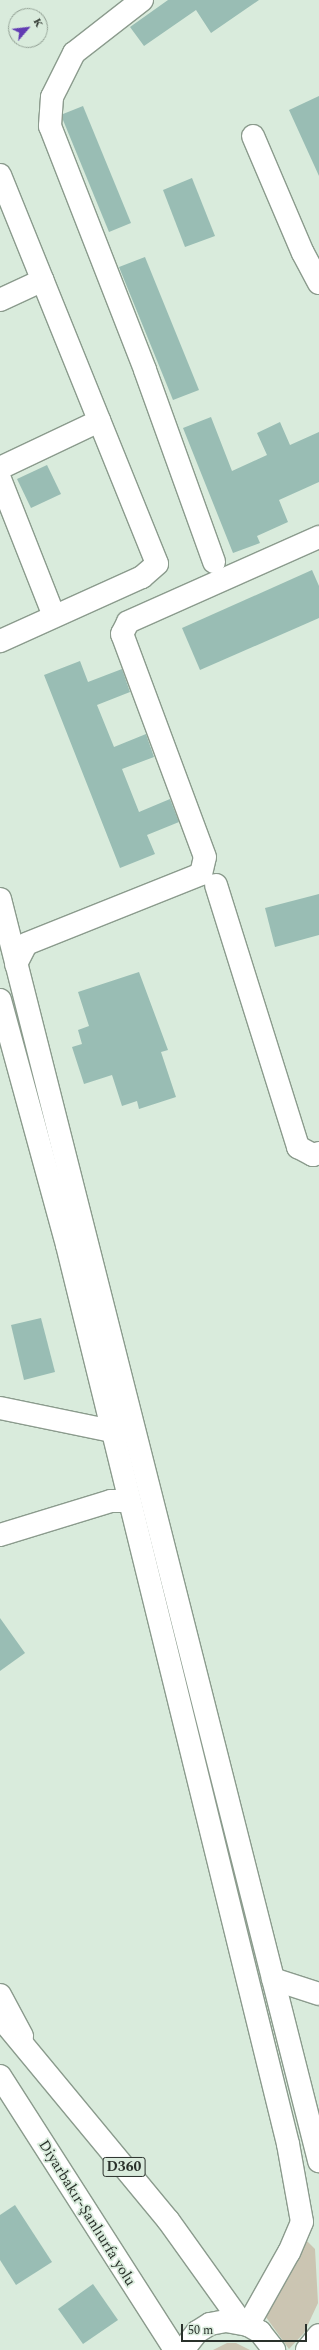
<!DOCTYPE html>
<html>
<head>
<meta charset="utf-8">
<style>
  body { margin:0 }
  #map { position:relative; width:319px; height:2350px; overflow:hidden; background:#d9ebdc; font-family:Spectral,serif }
  div>[style] { position:absolute }
  .green>* { inset:0; background:#cbc5b2 }
  .building>* { inset:0; background:#99bdb4 }
  .roads { filter:drop-shadow(1px 0 #8b9b8d) drop-shadow(-1px 0 #8b9b8d) drop-shadow(0 1px #8b9b8d) drop-shadow(0 -1px #8b9b8d) }
  .minor>* { height:22px; margin:-11px; padding:0 11px; transform-origin:11px; border-radius:11px; background:#fff }
  .major>* { height:22px; margin:-11px; padding:0 11px; transform-origin:11px; border-radius:11px; background:#fff }
  .highway>* { height:22px; margin:-11px; padding:0 11px; transform-origin:11px; border-radius:11px; background:#fff }
  span { translate:-50% -50%; white-space:nowrap; text-align:center; line-height:1.15; -webkit-text-stroke:3.5px #d9ebdc; paint-order:stroke }
  .shield-label span { padding:1px 3px; background:#d9ebdc; border:1px solid; border-radius:3px; -webkit-text-stroke-width:0 }
  .shield-label { font-size:14px; color:#2a312b; font-weight:700 }
  .street-label { font-size:15px; color:#2a312b }
  .north { position:absolute; left:8px; top:8px; width:40px; height:40px; box-sizing:border-box; background:#d9ebdc; border:1px solid #93a195; border-radius:50%; rotate:62deg; font-size:11px; font-weight:700; line-height:16px; text-align:center; color:#2a312b }
  .north::after { content:''; display:block; margin:auto; width:14px; height:18px; background:#613bb3; clip-path:polygon(50% 0,100% 100%,50% 72%,0 100%) }
  .scale { position:absolute; left:181px; top:2324px; width:126px; height:18px; box-sizing:border-box; border:2px solid #2a312b; border-top:0; padding-left:5px; font-size:12px; line-height:14px; white-space:nowrap; color:#2a312b; -webkit-text-stroke:3px #d9ebdc; paint-order:stroke }
</style>
</head>
<body>
<div id="map">
  <div class="green">
    <i style="clip-path:polygon(306px 2240px,315px 2249px,318px 2303px,304px 2333px,289px 2349px,263px 2313px,286px 2280px,296px 2261px,299px 2243px)"></i>
    <i style="clip-path:polygon(227px 2343px,236px 2343px,250px 2350px,213px 2350px)"></i>
  </div>
  <div class="building">
    <i style="clip-path:polygon(168px 0,259px 0,211px 33px,196px 10px,144px 46px,130px 27px)"></i>
    <i style="clip-path:polygon(319px 96px,319px 176px,289px 110px)"></i>
    <i style="clip-path:polygon(83px 106px,131px 223px,109px 232px,63px 120px,63px 114px)"></i>
    <i style="clip-path:polygon(192px 178px,215px 236px,185px 247px,163px 190px)"></i>
    <i style="clip-path:polygon(145px 257px,199px 390px,173px 400px,119px 267px)"></i>
    <i style="clip-path:polygon(211px 417px,232px 471px,267px 455px,257px 433px,280px 422px,290px 445px,319px 432px,319px 482px,279px 500px,288px 522px,257px 536px,260px 543px,233px 553px,183px 428px)"></i>
    <i style="clip-path:polygon(47px 465px,61px 494px,31px 508px,17px 479px)"></i>
    <i style="clip-path:polygon(312px 570px,319px 586px,319px 618px,200px 670px,182px 628px)"></i>
    <i style="clip-path:polygon(80px 661px,88px 682px,122px 669px,130px 692px,97px 705px,114px 747px,146px 734px,154px 757px,122px 769px,139px 812px,170px 799px,179px 822px,147px 835px,155px 854px,120px 868px,44px 675px)"></i>
    <i style="clip-path:polygon(319px 894px,319px 935px,275px 947px,265px 908px)"></i>
    <i style="clip-path:polygon(139px 972px,168px 1050px,161px 1052px,176px 1097px,139px 1109px,137px 1101px,122px 1106px,112px 1075px,84px 1084px,72px 1047px,82px 1044px,78px 1030px,89px 1026px,78px 992px)"></i>
    <i style="clip-path:polygon(41px 1318px,55px 1372px,24px 1380px,11px 1325px)"></i>
    <i style="clip-path:polygon(0 1618px,25px 1653px,0 1671px)"></i>
    <i style="clip-path:polygon(15px 2205px,52px 2262px,16px 2285px,0 2260px,0 2215px)"></i>
    <i style="clip-path:polygon(93px 2284px,118px 2320px,83px 2344px,58px 2309px)"></i>
  </div>
  <div class="roads">
    <div class="minor">
      <i style="left:142px;top:0;width:86px;rotate:142.1deg"></i>
      <i style="left:74px;top:53px;width:49px;rotate:116.6deg"></i>
      <i style="left:52px;top:97px;width:29px;rotate:94deg"></i>
      <i style="left:50px;top:126px;width:262px;rotate:68.7deg"></i>
      <i style="left:145px;top:370px;width:204px;rotate:70.2deg"></i>
      <i style="left:253px;top:136px;width:127px;rotate:66.9deg"></i>
      <i style="left:303px;top:253px;width:34px;rotate:62deg"></i>
      <i style="left:0;top:175px;width:419px;rotate:68deg"></i>
      <i style="left:157px;top:564px;width:20px;rotate:139deg"></i>
      <i style="left:142px;top:577px;width:156px;rotate:155.7deg"></i>
      <i style="left:0;top:300px;width:47px;rotate:-24.9deg"></i>
      <i style="left:0;top:468px;width:110px;rotate:-25.4deg"></i>
      <i style="left:0;top:479px;width:147px;rotate:68.5deg"></i>
      <i style="left:216px;top:885px;width:275px;rotate:72.6deg"></i>
      <i style="left:298px;top:1147px;width:17px;rotate:28deg"></i>
      <i style="left:313px;top:1155px;width:6px;rotate:-18deg"></i>
      <i style="left:16px;top:964px;width:22px;rotate:-63deg"></i>
      <i style="left:26px;top:944px;width:188px;rotate:-21.8deg"></i>
      <i style="left:201px;top:874px;width:17px;rotate:-77deg"></i>
      <i style="left:205px;top:857px;width:238px;rotate:-110.4deg"></i>
      <i style="left:122px;top:634px;width:13px;rotate:-63deg"></i>
      <i style="left:128px;top:622px;width:209px;rotate:-24deg"></i>
      <i style="left:0;top:1408px;width:114px;rotate:11.6deg"></i>
      <i style="left:0;top:1535px;width:116px;rotate:-17deg"></i>
      <i style="left:111px;top:1501px;width:18px"></i>
      <i style="left:273px;top:1979px;width:48px;rotate:18.1deg"></i>
      <i style="left:0;top:1995px;width:47px;rotate:61.8deg"></i>
    </div>
    <div class="major">
      <i style="left:0;top:899px;width:1302px;rotate:75.81deg"></i>
      <i style="left:0;top:1000px;width:254px;rotate:74.7deg"></i>
      <i style="left:67px;top:1245px;width:926px;rotate:76.19deg"></i>
      <i style="left:288px;top:2144px;width:79px;rotate:79.8deg"></i>
      <i style="left:302px;top:2222px;width:33px;rotate:113deg"></i>
      <i style="left:289px;top:2252px;width:84px;rotate:119.3deg"></i>
      <i style="left:307px;top:2350px;width:19px;rotate:-51deg"></i>
    </div>
    <div class="highway">
      <i style="left:0;top:2017px;width:264px;rotate:50.4deg"></i>
      <i style="left:168px;top:2220px;width:125px;rotate:54.4deg"></i>
      <i style="left:0;top:2076px;width:325px;rotate:57.4deg"></i>
      <i style="left:183px;top:2350px;width:23px;rotate:-52deg"></i>
      <i style="left:197px;top:2332px;width:15px;rotate:-32deg"></i>
      <i style="left:210px;top:2324px;width:16px;rotate:-11deg"></i>
      <i style="left:226px;top:2321px;width:22px;rotate:10deg"></i>
      <i style="left:248px;top:2325px;width:14px;rotate:30deg"></i>
      <i style="left:260px;top:2332px;width:23px;rotate:52deg"></i>
    </div>
  </div>
  <div class="shield-label">
    <span style="left:124px;top:2167px">D360</span>
  </div>
  <div class="street-label">
    <span style="left:87px;top:2213px;rotate:58deg">Diyarbakır-Şanlıurfa yolu</span>
  </div>
  <div class="north">K</div>
  <div class="scale">50 m</div>
</div>
</body>
</html>
